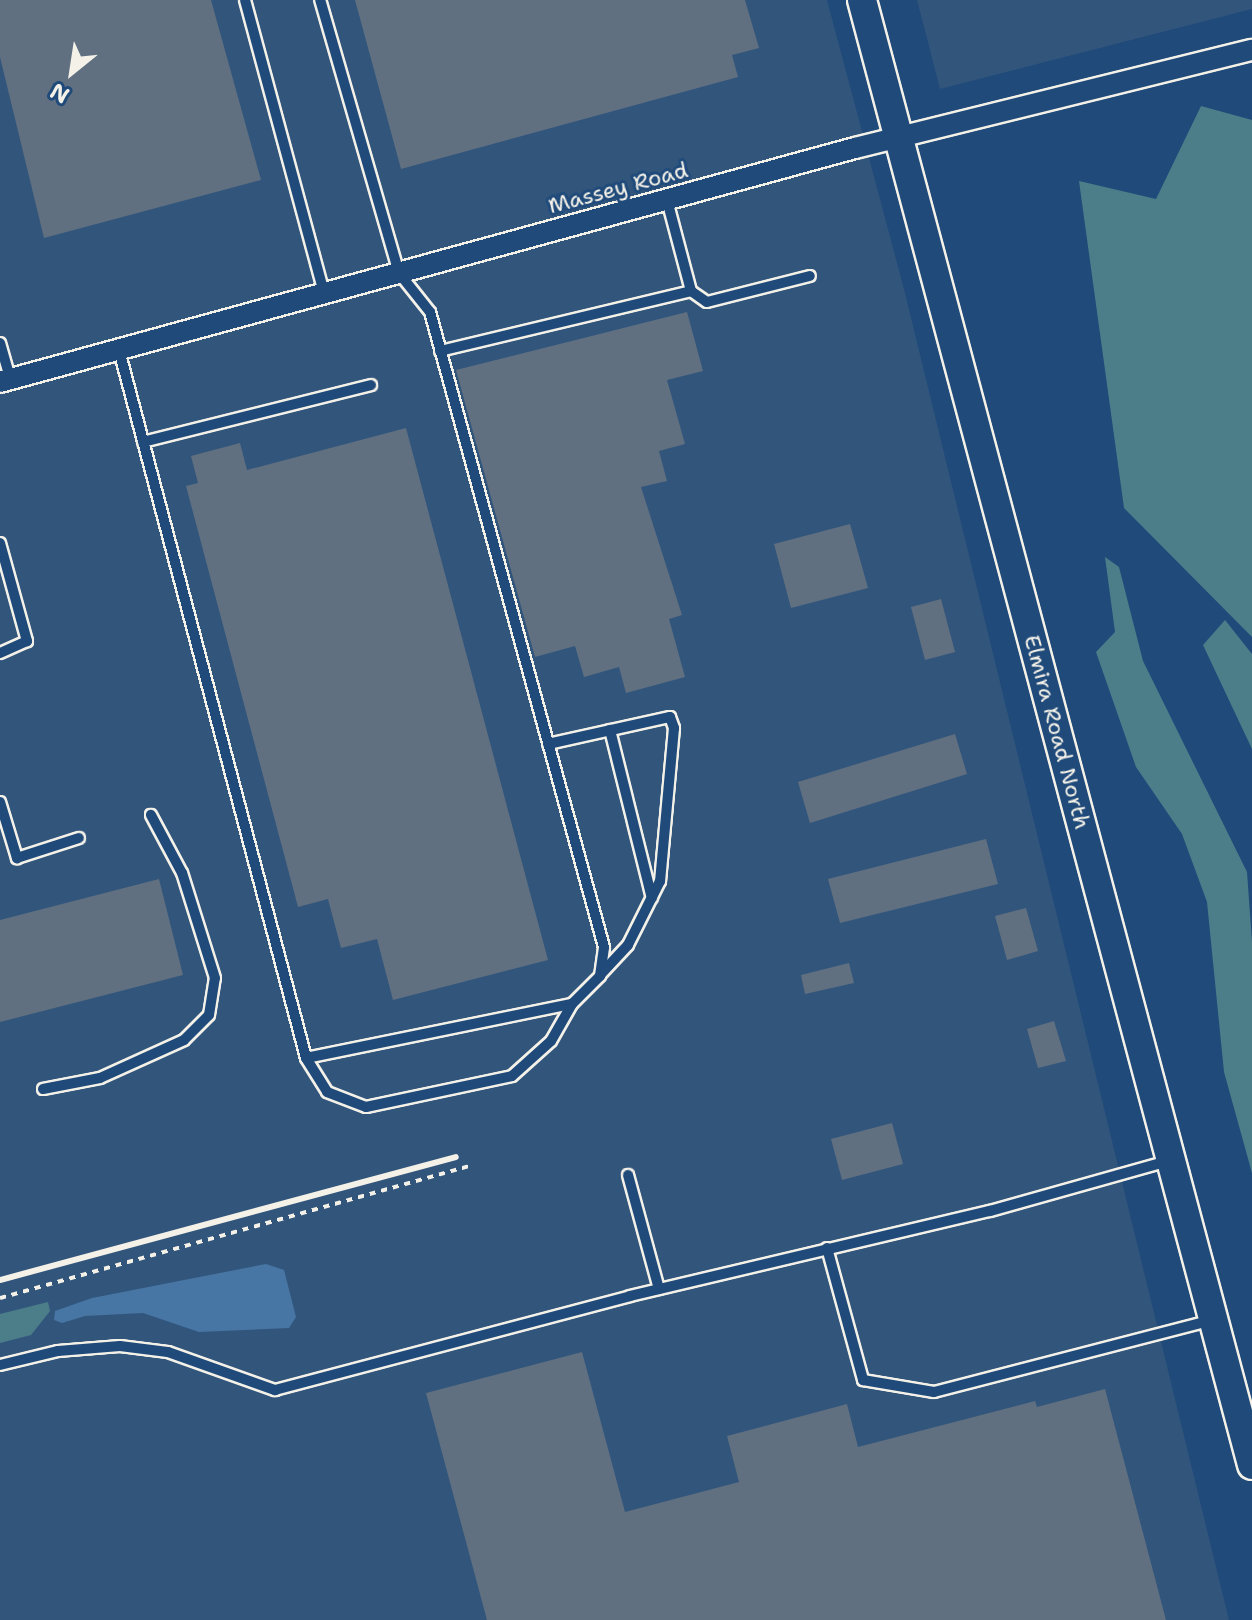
<!DOCTYPE html>
<html>
<head>
<meta charset="utf-8">
<style>
  body { margin:0 }
  #map { position:relative; width:1252px; height:1620px; overflow:hidden; background:#1f4a7a; font-family:"Shantell Sans",sans-serif }
  div>[style] { position:absolute }
  .built>* { inset:0; background:#32557c }
  .green>* { inset:0; background:#4c7e8a }
  .water>* { inset:0; background:#4876a4 }
  .building>* { inset:0; background:#607080 }
  .path>* { height:4px; margin-top:-2px; transform-origin:0; background:repeating-linear-gradient(90deg,#f4f1e8 0 6px,transparent 0 12px) }
  .roads { filter:drop-shadow(2px 0 #f4f1e8) drop-shadow(-2px 0 #f4f1e8) drop-shadow(0 2px #f4f1e8) drop-shadow(0 -2px #f4f1e8) }
  .lane>* { height:10px; margin:-5px; padding:0 5px; transform-origin:5px; border-radius:5px; background:#1f4a7a }
  .street>* { height:20px; margin:-10px; padding:0 10px; transform-origin:10px; border-radius:10px; background:#1f4a7a }
  .secondary>* { height:28px; margin:-14px; padding:0 14px; transform-origin:14px; border-radius:14px; background:#1f4a7a }
  .rail>* { height:6px; margin:-3px; padding:0 3px; transform-origin:3px; border-radius:3px; background:#f4f1e8 }
  span { translate:-50% -50%; white-space:nowrap; text-align:center; line-height:1.15; -webkit-text-stroke:6px #1f4a7a; paint-order:stroke }
  .street-label { font-size:22px; color:#f4f1e8 }
  .north { position:absolute; left:32px; top:32px; width:80px; height:80px; -webkit-text-stroke:6px #1f4a7a; paint-order:stroke; rotate:210deg; font-size:22px; font-weight:700; line-height:32px; text-align:center; color:#f4f1e8 }
  .north::after { content:''; display:block; margin:auto; width:28px; height:36px; background:#f4f1e8; clip-path:polygon(50% 0,100% 100%,50% 72%,0 100%) }
</style>
</head>
<body>
<div id="map">
  <div class="built">
    <i style="clip-path:polygon(0 0,827px 0,904px 289px,1229px 1620px,0 1620px)"></i>
    <i style="clip-path:polygon(917px 0,1252px 0,1252px 9px,940px 89px)"></i>
  </div>
  <div class="green">
    <i style="clip-path:polygon(1201px 106px,1252px 120px,1252px 637px,1124px 508px,1079px 181px,1156px 199px)"></i>
    <i style="clip-path:polygon(1105px 557px,1119px 567px,1143px 661px,1247px 872px,1252px 942px,1252px 1173px,1224px 1072px,1207px 902px,1182px 834px,1136px 767px,1096px 652px,1115px 632px)"></i>
    <i style="clip-path:polygon(1225px 620px,1252px 654px,1252px 749px,1203px 645px)"></i>
    <i style="clip-path:polygon(48px 1302px,50px 1311px,31px 1335px,0 1343px,0 1314px)"></i>
  </div>
  <div class="water">
    <i style="clip-path:polygon(266px 1264px,284px 1270px,296px 1317px,289px 1328px,199px 1332px,143px 1313px,85px 1316px,62px 1323px,54px 1320px,55px 1311px,92px 1298px)"></i>
  </div>
  <div class="building">
    <i style="clip-path:polygon(0 0,211px 0,261px 180px,44px 238px,0 57px)"></i>
    <i style="clip-path:polygon(355px 0,745px 0,759px 48px,732px 55px,738px 77px,401px 169px)"></i>
    <i style="clip-path:polygon(687px 312px,703px 371px,667px 380px,685px 444px,659px 451px,667px 481px,641px 487px,682px 615px,669px 619px,685px 677px,626px 693px,619px 667px,584px 677px,575px 646px,535px 657px,456px 370px)"></i>
    <i style="clip-path:polygon(406px 428px,548px 960px,393px 1000px,377px 939px,341px 948px,328px 899px,298px 907px,186px 486px,198px 483px,191px 456px,240px 443px,247px 470px)"></i>
    <i style="clip-path:polygon(850px 524px,868px 588px,791px 608px,774px 544px)"></i>
    <i style="clip-path:polygon(941px 599px,955px 652px,925px 660px,911px 607px)"></i>
    <i style="clip-path:polygon(955px 734px,967px 774px,810px 823px,798px 782px)"></i>
    <i style="clip-path:polygon(986px 839px,998px 884px,840px 923px,828px 879px)"></i>
    <i style="clip-path:polygon(159px 879px,183px 975px,0 1022px,0 920px)"></i>
    <i style="clip-path:polygon(1026px 908px,1038px 951px,1007px 960px,995px 916px)"></i>
    <i style="clip-path:polygon(849px 963px,854px 983px,805px 994px,801px 975px)"></i>
    <i style="clip-path:polygon(1054px 1021px,1066px 1061px,1038px 1068px,1027px 1029px)"></i>
    <i style="clip-path:polygon(892px 1123px,903px 1164px,842px 1180px,831px 1139px)"></i>
    <i style="clip-path:polygon(582px 1352px,625px 1512px,739px 1482px,727px 1436px,847px 1404px,858px 1447px,1035px 1401px,1037px 1407px,1105px 1389px,1166px 1620px,487px 1620px,426px 1393px)"></i>
  </div>
  <div class="path">
    <i style="left:0;top:1298px;width:488px;rotate:-15.7deg"></i>
  </div>
  <div class="roads">
    <div class="lane">
      <i style="left:245px;top:0;width:303px;rotate:74.9deg"></i>
      <i style="left:667px;top:200px;width:94px;rotate:75.2deg"></i>
      <i style="left:0;top:343px;width:37px;rotate:74deg"></i>
      <i style="left:119px;top:350px;width:732px;rotate:75.2deg"></i>
      <i style="left:306px;top:1058px;width:271px;rotate:-11.5deg"></i>
      <i style="left:572px;top:1004px;width:40px;rotate:-45deg"></i>
      <i style="left:600px;top:976px;width:29px;rotate:-82deg"></i>
      <i style="left:604px;top:947px;width:658px;rotate:-105.32deg"></i>
      <i style="left:430px;top:312px;width:50px;rotate:-128.5deg"></i>
      <i style="left:399px;top:273px;width:284px;rotate:-106.1deg"></i>
      <i style="left:440px;top:351px;width:258px;rotate:-13.4deg"></i>
      <i style="left:691px;top:291px;width:19px;rotate:35deg"></i>
      <i style="left:707px;top:302px;width:106px;rotate:-14.2deg"></i>
      <i style="left:143px;top:442px;width:235px;rotate:-14deg"></i>
      <i style="left:0;top:543px;width:102px;rotate:74.6deg"></i>
      <i style="left:27px;top:641px;width:30px;rotate:156deg"></i>
      <i style="left:610px;top:730px;width:173px;rotate:76deg"></i>
      <i style="left:548px;top:744px;width:125px;rotate:-12.5deg"></i>
      <i style="left:670px;top:717px;width:12px;rotate:70deg"></i>
      <i style="left:674px;top:728px;width:154px;rotate:95.2deg"></i>
      <i style="left:660px;top:881px;width:72px;rotate:116.6deg"></i>
      <i style="left:628px;top:945px;width:40px;rotate:133deg"></i>
      <i style="left:0;top:802px;width:59px;rotate:73.1deg"></i>
      <i style="left:17px;top:858px;width:65px;rotate:-17.9deg"></i>
      <i style="left:306px;top:1058px;width:40px;rotate:58deg"></i>
      <i style="left:327px;top:1092px;width:42px;rotate:21deg"></i>
      <i style="left:366px;top:1107px;width:149px;rotate:-12deg"></i>
      <i style="left:512px;top:1076px;width:52px;rotate:-41.9deg"></i>
      <i style="left:551px;top:1041px;width:43px;rotate:-60.4deg"></i>
      <i style="left:43px;top:1089px;width:58px;rotate:-10.9deg"></i>
      <i style="left:100px;top:1078px;width:92px;rotate:-24.3deg"></i>
      <i style="left:184px;top:1040px;width:35px;rotate:-45deg"></i>
      <i style="left:209px;top:1015px;width:37px;rotate:-81deg"></i>
      <i style="left:215px;top:978px;width:110px;rotate:-107.4deg"></i>
      <i style="left:182px;top:873px;width:66px;rotate:-118.1deg"></i>
      <i style="left:628px;top:1175px;width:118px;rotate:74.8deg"></i>
      <i style="left:827px;top:1248px;width:137px;rotate:74.7deg"></i>
      <i style="left:863px;top:1380px;width:72px;rotate:9.6deg"></i>
      <i style="left:934px;top:1392px;width:287px;rotate:-14.5deg"></i>
      <i style="left:0;top:1365px;width:60px;rotate:-13.6deg"></i>
      <i style="left:58px;top:1351px;width:62px;rotate:-4.6deg"></i>
      <i style="left:120px;top:1346px;width:48px;rotate:7.1deg"></i>
      <i style="left:168px;top:1352px;width:114px;rotate:19.6deg"></i>
      <i style="left:275px;top:1390px;width:367px;rotate:-14.8deg"></i>
      <i style="left:630px;top:1296px;width:370px;rotate:-13.3deg"></i>
      <i style="left:990px;top:1211px;width:185px;rotate:-15.7deg"></i>
    </div>
    <div class="street">
      <i style="left:0;top:382px;width:886px;rotate:-15.31deg"></i>
      <i style="left:855px;top:148px;width:409px;rotate:-13.9deg"></i>
    </div>
    <div class="secondary">
      <i style="left:862px;top:0;width:1516px;rotate:75.09deg"></i>
    </div>
  </div>
  <div class="rail">
    <i style="left:0;top:1280px;width:472px;rotate:-15.1deg"></i>
  </div>
  <div class="street-label">
    <span style="left:618px;top:188px;rotate:-15deg">Massey Road</span>
    <span style="left:1057px;top:732px;rotate:75deg">Elmira Road North</span>
  </div>
  <div class="north">N</div>
</div>
</body>
</html>
